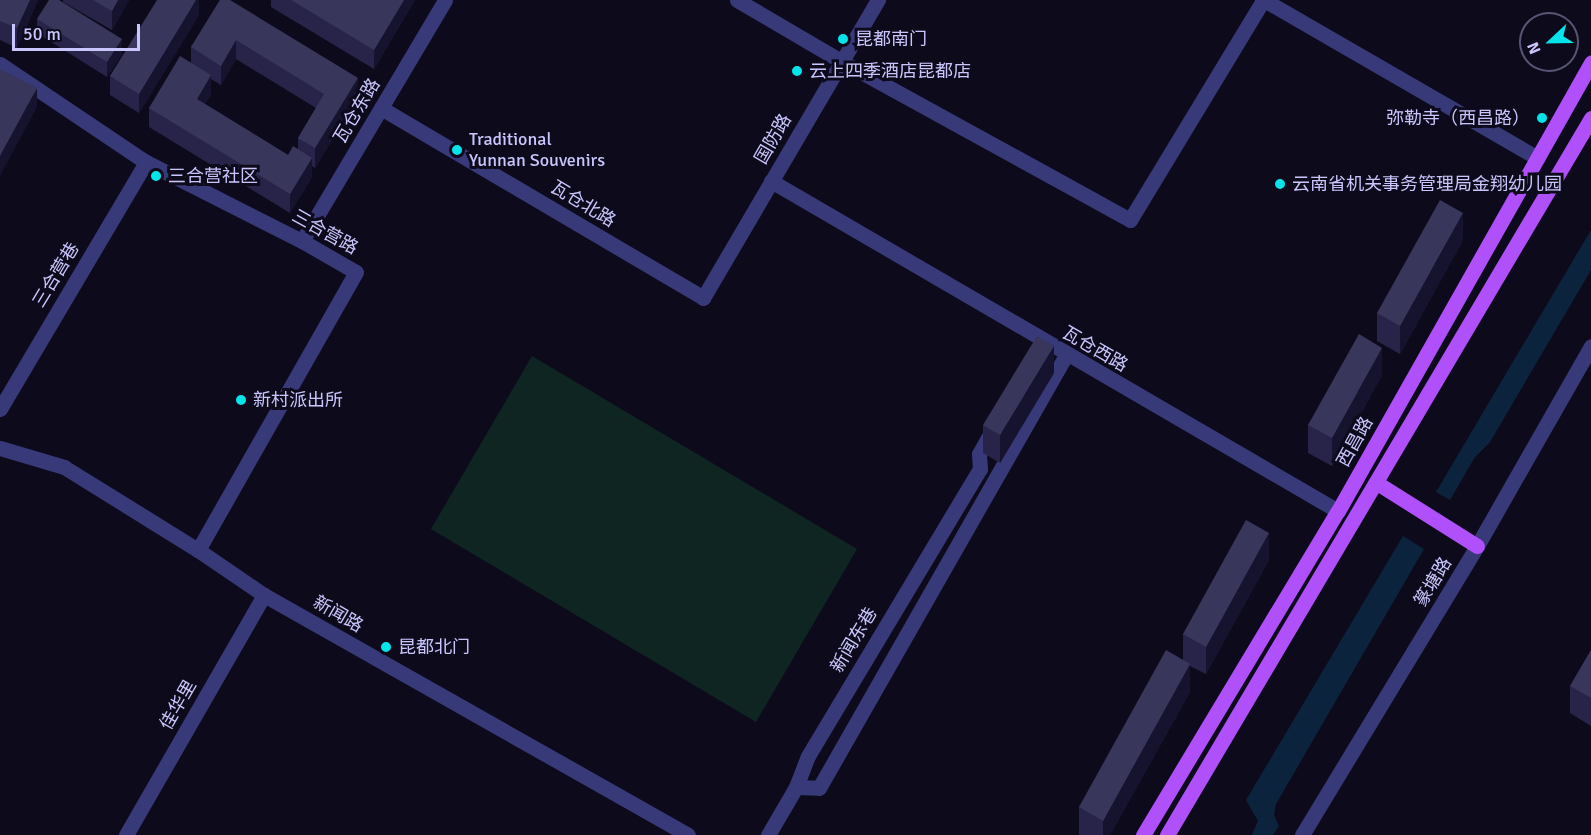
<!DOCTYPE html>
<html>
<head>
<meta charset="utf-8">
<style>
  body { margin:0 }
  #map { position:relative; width:1591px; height:835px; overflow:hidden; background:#0d0b1b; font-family:Signika,"Noto Sans SC",sans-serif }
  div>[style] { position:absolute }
  .green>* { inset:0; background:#0e2522 }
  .water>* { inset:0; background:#0c233e }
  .minor>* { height:15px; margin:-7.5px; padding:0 7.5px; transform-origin:7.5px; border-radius:7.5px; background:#373979 }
  .major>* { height:15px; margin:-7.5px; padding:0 7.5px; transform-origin:7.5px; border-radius:7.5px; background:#af50fb }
  .wall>* { inset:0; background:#282449 }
  .shaded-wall>* { inset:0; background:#16132e }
  .building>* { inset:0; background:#39365c }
  .dots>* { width:16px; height:16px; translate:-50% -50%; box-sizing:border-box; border:3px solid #0d0b1b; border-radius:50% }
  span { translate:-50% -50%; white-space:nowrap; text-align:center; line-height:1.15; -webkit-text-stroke:6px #0d0b1b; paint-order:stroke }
  .poi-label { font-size:18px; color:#c9c6fe }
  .left { translate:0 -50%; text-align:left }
  .right { translate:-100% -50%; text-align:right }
  .street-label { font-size:18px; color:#c9c6fe }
  .north { position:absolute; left:1519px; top:12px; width:60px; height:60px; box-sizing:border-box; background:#0d0b1b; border:2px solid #585676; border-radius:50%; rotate:248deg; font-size:16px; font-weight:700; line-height:24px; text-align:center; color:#c9c6fe }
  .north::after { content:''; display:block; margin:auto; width:21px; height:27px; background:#05e4eb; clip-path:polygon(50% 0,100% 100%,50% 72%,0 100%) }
  .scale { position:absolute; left:12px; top:24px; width:128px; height:27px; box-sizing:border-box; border:3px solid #c9c6fe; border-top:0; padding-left:8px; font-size:18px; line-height:21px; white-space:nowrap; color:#c9c6fe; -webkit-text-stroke:4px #0d0b1b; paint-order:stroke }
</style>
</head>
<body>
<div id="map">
  <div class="green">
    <i style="clip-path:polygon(532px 356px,857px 549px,756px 722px,431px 529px)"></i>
  </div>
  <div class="water">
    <i style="clip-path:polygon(1591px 230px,1591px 270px,1490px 442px,1475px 457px,1450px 500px,1436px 492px)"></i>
    <i style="clip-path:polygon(1403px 536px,1424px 549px,1276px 804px,1274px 815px,1279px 826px,1273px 835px,1252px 835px,1258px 821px,1246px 800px)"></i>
  </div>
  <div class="minor">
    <i style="left:737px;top:0;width:121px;rotate:30.4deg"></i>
    <i style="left:841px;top:61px;width:330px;rotate:28.8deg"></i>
    <i style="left:1130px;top:220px;width:257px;rotate:-58.8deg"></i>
    <i style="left:1264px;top:0;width:316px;rotate:30deg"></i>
    <i style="left:0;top:64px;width:176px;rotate:33.9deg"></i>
    <i style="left:146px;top:162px;width:175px;rotate:26.9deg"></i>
    <i style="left:302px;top:241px;width:62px;rotate:29.9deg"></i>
    <i style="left:356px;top:272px;width:320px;rotate:119.6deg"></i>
    <i style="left:381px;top:108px;width:374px;rotate:30.5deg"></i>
    <i style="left:703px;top:298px;width:346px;rotate:-59.6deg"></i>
    <i style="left:771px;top:181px;width:656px;rotate:30.2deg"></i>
    <i style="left:302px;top:241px;width:280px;rotate:-59.3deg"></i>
    <i style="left:0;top:409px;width:287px;rotate:-59.4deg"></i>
    <i style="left:0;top:448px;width:67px;rotate:16.5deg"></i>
    <i style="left:64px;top:467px;width:158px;rotate:31.8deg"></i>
    <i style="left:198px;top:550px;width:80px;rotate:34.3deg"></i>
    <i style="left:264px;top:595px;width:487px;rotate:29.5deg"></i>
    <i style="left:796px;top:787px;width:23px;rotate:2deg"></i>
    <i style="left:819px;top:788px;width:498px;rotate:-60.3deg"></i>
    <i style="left:126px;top:835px;width:277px;rotate:-60.1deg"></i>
    <i style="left:768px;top:835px;width:56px;rotate:-59.7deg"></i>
    <i style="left:796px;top:787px;width:33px;rotate:-69deg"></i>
    <i style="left:808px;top:756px;width:335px;rotate:-59.1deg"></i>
    <i style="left:980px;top:469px;width:15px;rotate:-94deg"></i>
    <i style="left:979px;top:454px;width:29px;rotate:-61deg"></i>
    <i style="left:1302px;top:835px;width:338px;rotate:-58.8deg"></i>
    <i style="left:1477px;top:546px;width:230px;rotate:-60.3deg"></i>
  </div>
  <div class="major">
    <i style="left:1377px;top:483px;width:118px;rotate:32.2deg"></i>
    <i style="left:1143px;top:835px;width:378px;rotate:-59deg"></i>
    <i style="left:1338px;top:511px;width:515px;rotate:-60.55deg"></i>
    <i style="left:1167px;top:835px;width:833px;rotate:-59.4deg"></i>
  </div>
  <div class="wall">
    <i style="clip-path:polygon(0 0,38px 0,17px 48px,0 40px)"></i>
    <i style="clip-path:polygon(63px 0,129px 0,112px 30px,63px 2px)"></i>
    <i style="clip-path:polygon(199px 0,199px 15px,139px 113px,110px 95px,110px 76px)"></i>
    <i style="clip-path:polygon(evenodd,220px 0,358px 97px,315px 168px,312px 166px,312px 177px,290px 213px,149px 127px,149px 108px,191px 63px,191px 47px,220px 0,236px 59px,316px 108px,298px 138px,298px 149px,288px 155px,205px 104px,211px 95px,211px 79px,221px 85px,236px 59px)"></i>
    <i style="clip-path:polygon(271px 0,415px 0,374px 69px,271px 7px)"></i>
    <i style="clip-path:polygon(37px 19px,122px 54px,107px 77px,37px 33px)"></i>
    <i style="clip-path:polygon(1463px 240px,1400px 354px,1377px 341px,1377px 313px)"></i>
    <i style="clip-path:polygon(1054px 373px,1000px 463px,983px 453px,983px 425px)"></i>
    <i style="clip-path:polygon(1382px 375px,1332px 466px,1308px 453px,1308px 425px)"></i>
    <i style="clip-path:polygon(1269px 560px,1206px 674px,1190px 666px,1190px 692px,1110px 835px,1080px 835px,1079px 834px,1079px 807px,1183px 660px,1183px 634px)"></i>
    <i style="clip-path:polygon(1591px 650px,1591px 726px,1570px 713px,1570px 686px)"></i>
  </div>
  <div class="shaded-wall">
    <i style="clip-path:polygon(30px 0,38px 0,17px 48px,17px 28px)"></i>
    <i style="clip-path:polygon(118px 0,129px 0,112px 30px,112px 11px)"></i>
    <i style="clip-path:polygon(196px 0,199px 0,199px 15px,139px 113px,139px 94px)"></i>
    <i style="clip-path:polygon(404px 0,415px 0,374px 69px,374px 50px)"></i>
    <i style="clip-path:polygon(122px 39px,122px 54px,107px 77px,107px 62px)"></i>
    <i style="clip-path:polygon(236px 40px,236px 59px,221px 85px,221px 66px)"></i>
    <i style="clip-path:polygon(211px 75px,211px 95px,197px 118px,197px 99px)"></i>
    <i style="clip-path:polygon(358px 78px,358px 97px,315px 168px,315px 148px)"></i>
    <i style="clip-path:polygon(37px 88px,37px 107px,0 176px,0 156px)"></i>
    <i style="clip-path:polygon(312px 158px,312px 177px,290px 213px,290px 194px)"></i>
    <i style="clip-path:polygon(1463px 213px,1463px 240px,1400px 354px,1400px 326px)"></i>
    <i style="clip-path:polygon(1054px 346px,1054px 373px,1000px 463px,1000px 435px)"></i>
    <i style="clip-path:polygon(1382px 348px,1382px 375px,1332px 466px,1332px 438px)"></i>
    <i style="clip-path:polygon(1269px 533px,1269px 560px,1206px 674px,1206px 647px)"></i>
    <i style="clip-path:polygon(1190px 664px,1190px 692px,1110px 835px,1103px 835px,1103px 821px)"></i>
  </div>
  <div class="building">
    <i style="clip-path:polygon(0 0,30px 0,17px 28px,0 21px)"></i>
    <i style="clip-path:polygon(49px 0,59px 0,122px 39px,107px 62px,37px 19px)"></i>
    <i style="clip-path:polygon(93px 0,118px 0,112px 11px)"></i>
    <i style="clip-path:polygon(157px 0,196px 0,139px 94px,110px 76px)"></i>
    <i style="clip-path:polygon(220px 0,230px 0,358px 78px,315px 148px,298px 138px,324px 94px,236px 40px,221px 66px,191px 47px)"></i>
    <i style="clip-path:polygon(291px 0,404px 0,374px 50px)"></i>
    <i style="clip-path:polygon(180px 56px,211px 75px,197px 99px,288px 155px,293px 146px,312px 158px,290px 194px,149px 108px)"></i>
    <i style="clip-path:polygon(0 69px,37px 88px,0 156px)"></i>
    <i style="clip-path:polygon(1440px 200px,1463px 213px,1400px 326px,1377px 313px)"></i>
    <i style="clip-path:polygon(1359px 334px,1382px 348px,1332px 438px,1308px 425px)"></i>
    <i style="clip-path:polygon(1037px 336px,1054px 346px,1000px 435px,983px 425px)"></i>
    <i style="clip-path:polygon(1246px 520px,1269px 533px,1206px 647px,1183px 634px)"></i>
    <i style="clip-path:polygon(1166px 650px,1190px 664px,1103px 821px,1079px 807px)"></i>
    <i style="clip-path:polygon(1591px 650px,1591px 698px,1570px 686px)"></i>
  </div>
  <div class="dots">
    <i style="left:843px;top:39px;background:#05e4eb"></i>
    <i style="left:797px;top:71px;background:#05e4eb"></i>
    <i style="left:1542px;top:118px;background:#05e4eb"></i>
    <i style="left:457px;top:150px;background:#05e4eb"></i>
    <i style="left:156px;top:176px;background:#05e4eb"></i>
    <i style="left:1280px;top:184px;background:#05e4eb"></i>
    <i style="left:241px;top:400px;background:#05e4eb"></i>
    <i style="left:386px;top:647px;background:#05e4eb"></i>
  </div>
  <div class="poi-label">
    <span class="left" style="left:855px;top:39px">昆都南门</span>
    <span class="left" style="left:809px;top:71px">云上四季酒店昆都店</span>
    <span class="right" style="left:1530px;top:118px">弥勒寺（西昌路）</span>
    <span class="left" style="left:469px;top:150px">Traditional<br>Yunnan Souvenirs</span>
    <span class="left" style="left:168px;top:176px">三合营社区</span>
    <span class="left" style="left:1292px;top:184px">云南省机关事务管理局金翔幼儿园</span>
    <span class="left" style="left:253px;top:400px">新村派出所</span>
    <span class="left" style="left:398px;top:647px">昆都北门</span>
  </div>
  <div class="street-label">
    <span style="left:357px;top:111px;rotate:-59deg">瓦仓东路</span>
    <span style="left:773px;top:139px;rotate:-60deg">国防路</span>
    <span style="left:583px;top:204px;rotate:31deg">瓦仓北路</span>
    <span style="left:325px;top:232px;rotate:29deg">三合营路</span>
    <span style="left:56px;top:275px;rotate:-59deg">三合营巷</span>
    <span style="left:1095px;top:349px;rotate:30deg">瓦仓西路</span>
    <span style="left:1355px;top:442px;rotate:-61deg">西昌路</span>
    <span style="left:1433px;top:582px;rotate:-59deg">篆塘路</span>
    <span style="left:338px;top:614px;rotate:30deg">新闻路</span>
    <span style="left:854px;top:640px;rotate:-59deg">新闻东巷</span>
    <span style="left:178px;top:705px;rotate:-60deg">佳华里</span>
  </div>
  <div class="north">N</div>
  <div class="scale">50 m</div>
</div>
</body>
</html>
